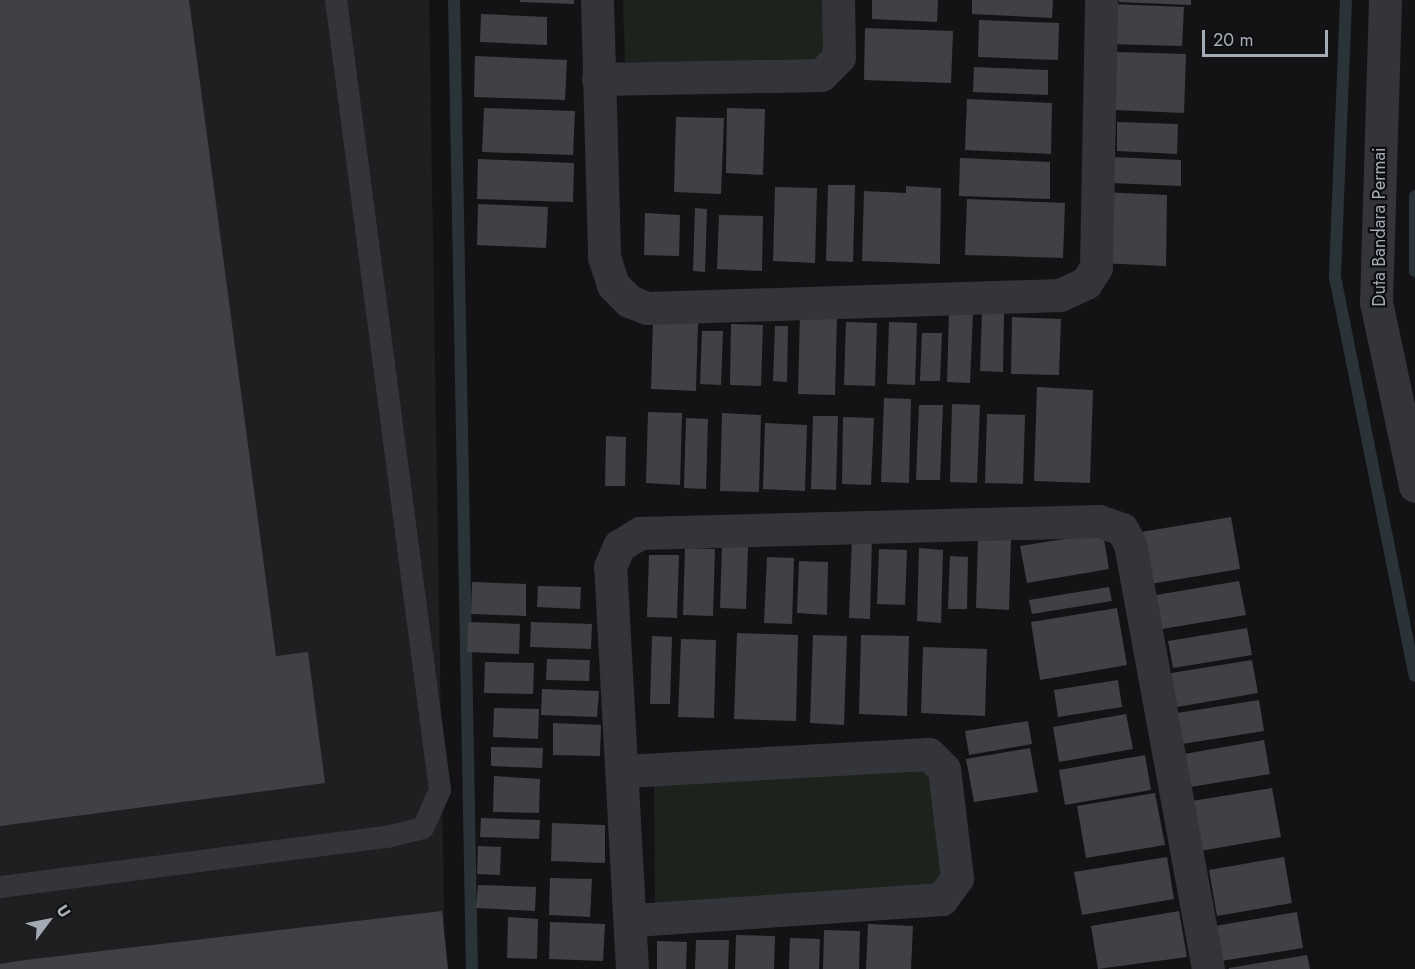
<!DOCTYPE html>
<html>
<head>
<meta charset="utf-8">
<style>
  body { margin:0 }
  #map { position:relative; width:1415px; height:969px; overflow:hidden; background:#131315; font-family:Jost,sans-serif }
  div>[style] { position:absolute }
  .built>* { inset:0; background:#1f1f22 }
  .green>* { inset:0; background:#1b231c }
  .stream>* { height:12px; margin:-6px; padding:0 6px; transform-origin:6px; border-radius:6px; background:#2a3338 }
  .building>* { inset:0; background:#3f4145 }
  .lane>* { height:22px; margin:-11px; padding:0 11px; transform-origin:11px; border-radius:11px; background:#34353a }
  .street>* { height:33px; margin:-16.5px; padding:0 16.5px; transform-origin:16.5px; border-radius:16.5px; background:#34353a }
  span { translate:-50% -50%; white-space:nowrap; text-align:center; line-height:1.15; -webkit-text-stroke:4.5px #0e0e10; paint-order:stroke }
  .street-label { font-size:18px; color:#a5abb5 }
  .north { position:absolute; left:18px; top:891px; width:60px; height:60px; -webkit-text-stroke:4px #0e0e10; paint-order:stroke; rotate:58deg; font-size:16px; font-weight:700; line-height:24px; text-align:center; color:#a5abb5 }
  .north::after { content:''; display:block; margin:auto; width:21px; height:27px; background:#a5abb5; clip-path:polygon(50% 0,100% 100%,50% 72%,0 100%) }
  .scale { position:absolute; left:1202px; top:30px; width:126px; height:27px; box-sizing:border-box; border:3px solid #a5abb5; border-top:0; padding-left:8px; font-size:18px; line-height:21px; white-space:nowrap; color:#a5abb5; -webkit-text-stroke:4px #0e0e10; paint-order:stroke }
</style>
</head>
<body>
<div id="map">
  <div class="built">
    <i style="clip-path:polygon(0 0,429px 0,445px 969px,0 969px)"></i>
  </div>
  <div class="green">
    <i style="clip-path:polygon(623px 0,828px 0,827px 63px,625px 62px)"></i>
    <i style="clip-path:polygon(940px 770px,944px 891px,655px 904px,654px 779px)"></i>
  </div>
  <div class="stream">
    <i style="left:454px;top:0;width:969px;rotate:88.94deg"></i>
    <i style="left:1346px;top:0;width:277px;rotate:92.3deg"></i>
    <i style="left:1335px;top:277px;width:407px;rotate:78.7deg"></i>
    <i style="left:1415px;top:196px;width:75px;rotate:90deg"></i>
  </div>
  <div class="building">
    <i style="clip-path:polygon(0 0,189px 0,276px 656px,308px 652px,325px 783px,0 826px)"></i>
    <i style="clip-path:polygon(520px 0,574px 0,574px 4px,520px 2px)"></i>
    <i style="clip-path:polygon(872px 0,938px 0,937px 22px,872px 19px)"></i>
    <i style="clip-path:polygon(972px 0,1053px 0,1052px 18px,972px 14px)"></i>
    <i style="clip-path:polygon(1119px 0,1191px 0,1191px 5px,1119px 2px)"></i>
    <i style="clip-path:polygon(1109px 4px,1184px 7px,1182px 46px,1108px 44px)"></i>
    <i style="clip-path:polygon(481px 14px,547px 17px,547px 45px,480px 42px)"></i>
    <i style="clip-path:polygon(979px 20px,1059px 23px,1058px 60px,978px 57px)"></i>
    <i style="clip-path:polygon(865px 28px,953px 31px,951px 83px,864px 80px)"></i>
    <i style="clip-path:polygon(1116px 52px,1186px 54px,1184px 113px,1115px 110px)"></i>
    <i style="clip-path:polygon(475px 56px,567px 60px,565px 100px,474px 97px)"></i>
    <i style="clip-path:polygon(974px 67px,1048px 70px,1048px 95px,973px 92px)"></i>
    <i style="clip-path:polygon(967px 99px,1052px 103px,1051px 154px,965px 150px)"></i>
    <i style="clip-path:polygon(484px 108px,575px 111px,573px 155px,482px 152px)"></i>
    <i style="clip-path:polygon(727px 108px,765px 109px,763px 175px,726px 173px)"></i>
    <i style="clip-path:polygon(676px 117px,724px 118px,721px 194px,674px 192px)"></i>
    <i style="clip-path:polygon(1117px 122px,1178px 124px,1177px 154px,1117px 151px)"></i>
    <i style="clip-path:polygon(1112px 157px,1181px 160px,1181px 186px,1111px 183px)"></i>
    <i style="clip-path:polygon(960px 158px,1050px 162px,1050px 199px,959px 196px)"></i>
    <i style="clip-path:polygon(478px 159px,574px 163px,573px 202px,477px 199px)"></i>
    <i style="clip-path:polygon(828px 185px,855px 185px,853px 262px,826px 261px)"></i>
    <i style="clip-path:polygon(906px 186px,941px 188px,940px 264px,862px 261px,864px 191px,906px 193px)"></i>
    <i style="clip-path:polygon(775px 187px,817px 188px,815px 263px,773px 261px)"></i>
    <i style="clip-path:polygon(1102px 192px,1167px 195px,1166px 266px,1099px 263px)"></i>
    <i style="clip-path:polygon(967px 199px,1065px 203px,1063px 258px,965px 255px)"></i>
    <i style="clip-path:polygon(478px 204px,548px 207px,546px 248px,477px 245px)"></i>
    <i style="clip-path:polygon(695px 208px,707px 209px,705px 272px,693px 271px)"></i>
    <i style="clip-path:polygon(645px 213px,680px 215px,679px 256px,644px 255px)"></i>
    <i style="clip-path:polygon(719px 215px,763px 216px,762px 271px,717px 269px)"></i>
    <i style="clip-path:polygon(949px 312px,973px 313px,970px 383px,947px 382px)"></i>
    <i style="clip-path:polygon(982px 312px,1004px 312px,1003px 372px,980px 371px)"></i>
    <i style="clip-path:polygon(800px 313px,837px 315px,835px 395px,798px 394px)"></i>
    <i style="clip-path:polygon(1012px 317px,1061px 319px,1059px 375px,1011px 374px)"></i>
    <i style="clip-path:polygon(653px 321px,698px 322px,696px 391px,651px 389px)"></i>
    <i style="clip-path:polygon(846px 322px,877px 323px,875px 386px,844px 385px)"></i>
    <i style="clip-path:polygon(889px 322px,917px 323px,915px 385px,887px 384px)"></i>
    <i style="clip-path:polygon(731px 324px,763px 325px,761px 386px,730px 385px)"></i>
    <i style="clip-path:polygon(775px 326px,788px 326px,787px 382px,773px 381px)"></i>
    <i style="clip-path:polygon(702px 331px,723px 331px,721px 385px,700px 384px)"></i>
    <i style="clip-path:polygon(922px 333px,942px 333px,940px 381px,920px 381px)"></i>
    <i style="clip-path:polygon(1037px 387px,1093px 390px,1090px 483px,1034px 481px)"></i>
    <i style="clip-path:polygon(884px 398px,911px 399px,909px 483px,881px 482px)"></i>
    <i style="clip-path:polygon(952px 404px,980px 405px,977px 483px,950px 482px)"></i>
    <i style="clip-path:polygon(919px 405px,943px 405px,940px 480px,916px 480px)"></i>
    <i style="clip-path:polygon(648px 412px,682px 413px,680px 485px,646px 483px)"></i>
    <i style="clip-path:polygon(722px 413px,761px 415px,759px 492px,720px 491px)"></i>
    <i style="clip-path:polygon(987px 414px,1025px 415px,1023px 484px,985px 483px)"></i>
    <i style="clip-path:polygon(813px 416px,838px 416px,836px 490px,811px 489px)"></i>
    <i style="clip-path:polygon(843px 417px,874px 418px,871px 485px,842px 484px)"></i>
    <i style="clip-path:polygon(686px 418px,708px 419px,706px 489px,684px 488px)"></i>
    <i style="clip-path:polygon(765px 423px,807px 425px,805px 491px,763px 489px)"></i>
    <i style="clip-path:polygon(606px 436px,626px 437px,625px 486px,605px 486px)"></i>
    <i style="clip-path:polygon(1231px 517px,1240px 569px,1150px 584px,1141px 532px)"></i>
    <i style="clip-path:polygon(1103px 533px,1109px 569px,1027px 583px,1020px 546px)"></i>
    <i style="clip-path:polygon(852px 536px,872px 537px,870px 619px,849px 618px)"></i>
    <i style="clip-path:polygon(978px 538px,1011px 540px,1009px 610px,976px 608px)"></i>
    <i style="clip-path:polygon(722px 546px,748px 547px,746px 609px,720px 608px)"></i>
    <i style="clip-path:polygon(685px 548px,715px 549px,713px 616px,683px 615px)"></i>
    <i style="clip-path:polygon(919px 548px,943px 550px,941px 623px,917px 621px)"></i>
    <i style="clip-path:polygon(879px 549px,907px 550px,905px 605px,877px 604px)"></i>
    <i style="clip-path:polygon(649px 555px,679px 555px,677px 618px,647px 617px)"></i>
    <i style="clip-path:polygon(950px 556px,968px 557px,967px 609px,948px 609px)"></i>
    <i style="clip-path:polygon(767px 557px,794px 558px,792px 624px,764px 623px)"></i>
    <i style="clip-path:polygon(799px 561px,828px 562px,827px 615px,797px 613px)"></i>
    <i style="clip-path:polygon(1239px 581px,1246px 615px,1162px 629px,1156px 595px)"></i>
    <i style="clip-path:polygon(472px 582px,526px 584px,526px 616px,471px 614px)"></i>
    <i style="clip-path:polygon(538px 586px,581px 587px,580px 609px,537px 607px)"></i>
    <i style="clip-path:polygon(1109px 587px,1112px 601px,1032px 614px,1029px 600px)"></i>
    <i style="clip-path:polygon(1117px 608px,1127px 665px,1040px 680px,1031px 622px)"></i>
    <i style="clip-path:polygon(468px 622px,520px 624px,519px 654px,467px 652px)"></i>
    <i style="clip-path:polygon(531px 622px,592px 624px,591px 649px,530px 647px)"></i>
    <i style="clip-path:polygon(1247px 628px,1252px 655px,1173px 668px,1168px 641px)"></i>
    <i style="clip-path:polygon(737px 633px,798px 635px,796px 721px,734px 719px)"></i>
    <i style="clip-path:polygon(813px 635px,847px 636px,844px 725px,810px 723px)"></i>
    <i style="clip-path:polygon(861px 635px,909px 636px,907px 716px,859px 714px)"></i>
    <i style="clip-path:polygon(652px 636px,672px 637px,670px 704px,650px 704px)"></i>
    <i style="clip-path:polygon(681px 639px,716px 640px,714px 718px,678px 717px)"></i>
    <i style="clip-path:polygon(923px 647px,987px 649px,985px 716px,921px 713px)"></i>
    <i style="clip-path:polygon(547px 659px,590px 660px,589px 681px,546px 680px)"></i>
    <i style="clip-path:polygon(1252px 660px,1258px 693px,1177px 707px,1171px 673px)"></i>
    <i style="clip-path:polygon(485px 662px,534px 663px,533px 694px,484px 693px)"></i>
    <i style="clip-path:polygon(1118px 680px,1122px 707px,1058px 717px,1054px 690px)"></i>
    <i style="clip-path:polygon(542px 689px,599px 691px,597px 717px,541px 715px)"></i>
    <i style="clip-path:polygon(1259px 700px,1264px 731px,1182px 744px,1177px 713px)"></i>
    <i style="clip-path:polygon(494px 708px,539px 709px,538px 739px,493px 737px)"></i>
    <i style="clip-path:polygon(1126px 714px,1133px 749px,1059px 762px,1053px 727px)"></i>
    <i style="clip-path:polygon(1028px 721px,1032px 744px,969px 755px,965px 731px)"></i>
    <i style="clip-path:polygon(553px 723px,601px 725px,600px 756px,553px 755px)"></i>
    <i style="clip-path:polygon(1264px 740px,1270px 774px,1190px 787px,1184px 754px)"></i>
    <i style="clip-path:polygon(491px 747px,543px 748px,542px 768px,491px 766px)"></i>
    <i style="clip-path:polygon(1030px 748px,1038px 792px,974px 802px,966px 759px)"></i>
    <i style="clip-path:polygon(1145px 755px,1151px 790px,1065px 805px,1059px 770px)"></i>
    <i style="clip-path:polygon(494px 776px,540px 779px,539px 813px,493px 812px)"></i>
    <i style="clip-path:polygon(1272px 788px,1281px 837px,1200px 851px,1192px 801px)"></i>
    <i style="clip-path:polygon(1155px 793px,1165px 845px,1086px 858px,1077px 806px)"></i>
    <i style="clip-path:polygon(481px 818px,540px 820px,539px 839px,480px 837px)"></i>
    <i style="clip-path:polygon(552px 823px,605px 825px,605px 863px,551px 861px)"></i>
    <i style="clip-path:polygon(478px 846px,501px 847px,500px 875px,477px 874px)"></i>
    <i style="clip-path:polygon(1167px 857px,1174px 899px,1082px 915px,1074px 872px)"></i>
    <i style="clip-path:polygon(1284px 857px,1292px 903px,1217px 916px,1209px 870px)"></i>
    <i style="clip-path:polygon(550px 878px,592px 879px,590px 917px,549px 915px)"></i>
    <i style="clip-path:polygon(478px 885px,536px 887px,535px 911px,476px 908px)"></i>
    <i style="clip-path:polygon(442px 911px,448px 969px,0 969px,0 964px,25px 960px)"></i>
    <i style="clip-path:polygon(1179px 911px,1187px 957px,1098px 969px,1091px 926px)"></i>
    <i style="clip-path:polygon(1297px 912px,1303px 948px,1221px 961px,1215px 926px)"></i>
    <i style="clip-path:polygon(508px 917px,538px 919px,537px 959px,507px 958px)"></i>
    <i style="clip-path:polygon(550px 922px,605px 924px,603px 961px,549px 959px)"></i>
    <i style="clip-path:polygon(868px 924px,913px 926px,911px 969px,866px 969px)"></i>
    <i style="clip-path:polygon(824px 930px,860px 931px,859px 969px,823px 969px)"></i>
    <i style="clip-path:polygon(736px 935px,775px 936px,774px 969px,735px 969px)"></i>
    <i style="clip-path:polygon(790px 938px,820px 939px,819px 969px,789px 969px)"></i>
    <i style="clip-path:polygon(696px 940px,729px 940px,728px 969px,695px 969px)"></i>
    <i style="clip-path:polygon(657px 941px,687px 942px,686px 969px,657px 969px)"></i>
    <i style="clip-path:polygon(1307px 955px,1310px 969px,1229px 969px,1229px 968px)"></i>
  </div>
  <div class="lane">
    <i style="left:0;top:887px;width:390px;rotate:-7.4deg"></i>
    <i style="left:387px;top:837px;width:37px;rotate:-14deg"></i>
    <i style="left:423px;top:828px;width:42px;rotate:-65.9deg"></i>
    <i style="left:440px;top:790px;width:797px;rotate:-97.5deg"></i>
  </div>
  <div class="street">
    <i style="left:597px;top:0;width:257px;rotate:88.4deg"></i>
    <i style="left:604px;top:257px;width:29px;rotate:72deg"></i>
    <i style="left:613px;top:285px;width:23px;rotate:45deg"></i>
    <i style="left:629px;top:301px;width:19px;rotate:21deg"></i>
    <i style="left:647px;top:308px;width:413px;rotate:-1.8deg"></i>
    <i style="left:1060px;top:295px;width:29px;rotate:-25deg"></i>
    <i style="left:1086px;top:283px;width:19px;rotate:-58deg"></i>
    <i style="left:1096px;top:267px;width:267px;rotate:-88.9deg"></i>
    <i style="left:1385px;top:0;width:302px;rotate:91.7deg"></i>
    <i style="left:1376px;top:302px;width:188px;rotate:78deg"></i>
    <i style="left:598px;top:79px;width:223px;rotate:-1deg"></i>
    <i style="left:821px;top:75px;width:25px;rotate:-45deg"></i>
    <i style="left:839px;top:57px;width:57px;rotate:-91deg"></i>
    <i style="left:624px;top:771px;width:305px;rotate:-3.2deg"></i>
    <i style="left:929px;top:754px;width:21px;rotate:45deg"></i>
    <i style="left:944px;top:769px;width:110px;rotate:83.2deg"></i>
    <i style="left:957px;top:878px;width:26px;rotate:126deg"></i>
    <i style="left:942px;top:899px;width:312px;rotate:176.1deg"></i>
    <i style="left:632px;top:969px;width:403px;rotate:-93.1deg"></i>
    <i style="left:610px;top:567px;width:23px;rotate:-67deg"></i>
    <i style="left:619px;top:546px;width:25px;rotate:-32deg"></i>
    <i style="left:640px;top:533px;width:459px;rotate:-1.5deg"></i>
    <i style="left:1099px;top:521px;width:24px;rotate:19deg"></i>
    <i style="left:1122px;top:529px;width:17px;rotate:62deg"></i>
    <i style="left:1130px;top:544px;width:432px;rotate:79.6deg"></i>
  </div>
  <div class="street-label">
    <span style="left:1379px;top:227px;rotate:-90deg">Duta Bandara Permai</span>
  </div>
  <div class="north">U</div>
  <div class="scale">20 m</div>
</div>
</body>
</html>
